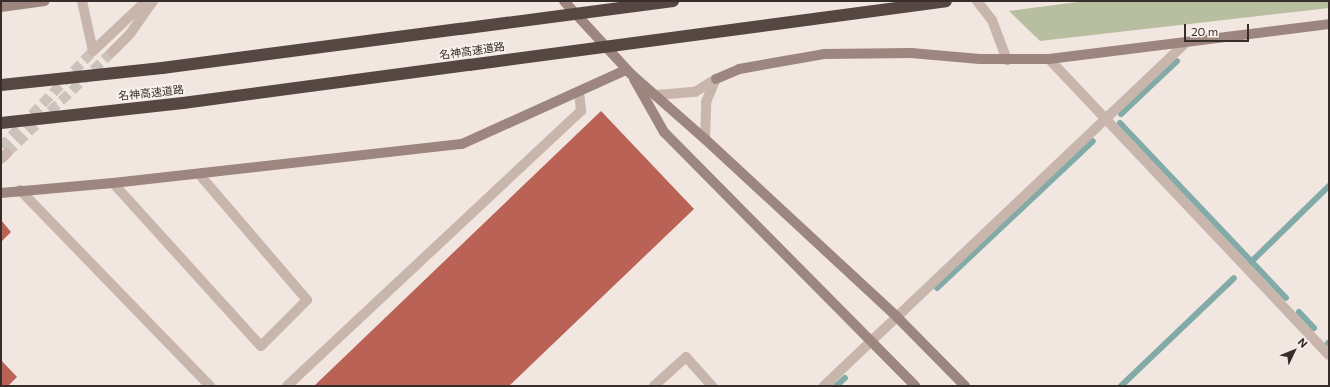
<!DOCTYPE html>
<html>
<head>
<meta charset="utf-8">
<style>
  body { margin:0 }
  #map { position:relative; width:1330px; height:387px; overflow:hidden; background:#f1e7e0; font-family:Commissioner,"Noto Sans JP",sans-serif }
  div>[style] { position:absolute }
  .green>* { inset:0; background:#b8bfa1 }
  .stream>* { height:6px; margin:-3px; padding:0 3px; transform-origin:3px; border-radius:3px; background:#82aba8 }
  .building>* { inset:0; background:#ba6255 }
  .street-tunnel>* { height:10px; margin-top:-5px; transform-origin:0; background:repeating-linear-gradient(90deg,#ccc2bc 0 10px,transparent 0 15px) }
  .street>* { height:10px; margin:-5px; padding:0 5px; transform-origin:5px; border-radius:5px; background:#c8b6ad }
  .secondary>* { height:10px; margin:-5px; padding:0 5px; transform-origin:5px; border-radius:5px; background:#9c867f }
  .highway>* { height:12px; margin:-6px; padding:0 6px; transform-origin:6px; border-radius:6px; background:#574743 }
  .highway-bridge>* { height:12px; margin:-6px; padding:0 6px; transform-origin:6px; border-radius:6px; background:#574743 }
  span { translate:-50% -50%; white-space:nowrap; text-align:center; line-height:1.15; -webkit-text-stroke:3.5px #f9f2ec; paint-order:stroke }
  .street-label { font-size:11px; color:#372d2b }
  .frame { position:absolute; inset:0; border:2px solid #372d2b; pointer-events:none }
  .north { position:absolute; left:1274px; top:331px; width:40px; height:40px; -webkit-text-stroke:3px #f9f2ec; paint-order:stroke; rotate:47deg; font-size:11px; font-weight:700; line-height:16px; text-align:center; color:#372d2b }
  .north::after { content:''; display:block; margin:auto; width:14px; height:18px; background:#372d2b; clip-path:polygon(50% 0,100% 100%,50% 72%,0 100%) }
  .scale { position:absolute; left:1184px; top:24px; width:65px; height:18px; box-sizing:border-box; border:2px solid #372d2b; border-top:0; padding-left:5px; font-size:12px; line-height:14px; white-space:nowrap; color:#372d2b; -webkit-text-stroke:3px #f9f2ec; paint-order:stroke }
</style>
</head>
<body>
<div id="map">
  <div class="green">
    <i style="clip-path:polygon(1085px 1px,1329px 1px,1329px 8px,1040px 41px,1009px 11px)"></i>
  </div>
  <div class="stream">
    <i style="left:1121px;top:114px;width:77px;rotate:-43.4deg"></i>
    <i style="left:1120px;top:123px;width:241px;rotate:46.5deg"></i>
    <i style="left:1251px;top:262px;width:109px;rotate:-44.3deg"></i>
    <i style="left:937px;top:288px;width:214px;rotate:-43.3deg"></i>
    <i style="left:1299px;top:312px;width:22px;rotate:47deg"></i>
    <i style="left:1328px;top:343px;width:1px;rotate:45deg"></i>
    <i style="left:836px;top:386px;width:12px;rotate:-42deg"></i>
    <i style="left:1121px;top:386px;width:156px;rotate:-43.7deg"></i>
  </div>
  <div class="building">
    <i style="clip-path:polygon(601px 111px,694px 209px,509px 386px,314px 386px)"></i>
    <i style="clip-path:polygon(1px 220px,11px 232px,1px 242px)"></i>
    <i style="clip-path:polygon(1px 360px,17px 377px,8px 386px,1px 386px)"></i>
  </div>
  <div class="street-tunnel">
    <i style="left:1px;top:147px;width:133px;rotate:-46.2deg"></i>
    <i style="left:7px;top:153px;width:146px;rotate:-43.9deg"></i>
  </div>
  <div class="street">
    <i style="left:82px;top:1px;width:51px;rotate:77.6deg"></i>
    <i style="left:977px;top:1px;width:24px;rotate:52deg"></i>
    <i style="left:992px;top:20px;width:43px;rotate:69.4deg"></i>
    <i style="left:93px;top:51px;width:73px;rotate:-43.3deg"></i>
    <i style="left:112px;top:52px;width:25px;rotate:-45deg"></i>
    <i style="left:130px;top:34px;width:40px;rotate:-55.1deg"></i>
    <i style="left:1049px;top:59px;width:407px;rotate:46.6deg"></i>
    <i style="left:657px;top:95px;width:38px;rotate:-5deg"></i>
    <i style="left:695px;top:92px;width:25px;rotate:-32deg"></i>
    <i style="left:705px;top:139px;width:37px;rotate:-88deg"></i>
    <i style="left:706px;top:102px;width:25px;rotate:-67deg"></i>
    <i style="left:1px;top:159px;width:8px;rotate:-45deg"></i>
    <i style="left:113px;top:183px;width:220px;rotate:47.8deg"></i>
    <i style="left:261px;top:346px;width:65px;rotate:-45deg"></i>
    <i style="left:307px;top:300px;width:166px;rotate:-130.6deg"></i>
    <i style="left:20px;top:190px;width:273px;rotate:45.9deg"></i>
    <i style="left:287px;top:386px;width:403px;rotate:-43.1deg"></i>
    <i style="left:581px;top:111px;width:19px;rotate:-96deg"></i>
    <i style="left:654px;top:386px;width:43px;rotate:-42.2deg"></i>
    <i style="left:686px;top:357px;width:39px;rotate:48deg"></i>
    <i style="left:824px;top:386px;width:497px;rotate:-43.5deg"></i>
  </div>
  <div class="secondary">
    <i style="left:564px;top:1px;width:99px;rotate:47.5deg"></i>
    <i style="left:631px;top:74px;width:98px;rotate:41.3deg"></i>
    <i style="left:705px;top:139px;width:262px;rotate:42.8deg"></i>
    <i style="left:897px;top:317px;width:97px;rotate:45.4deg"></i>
    <i style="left:1px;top:7px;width:44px;rotate:-7.8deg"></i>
    <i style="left:634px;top:79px;width:61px;rotate:60.5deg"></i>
    <i style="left:664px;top:132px;width:357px;rotate:45.3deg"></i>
    <i style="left:716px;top:79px;width:25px;rotate:-23deg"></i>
    <i style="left:739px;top:69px;width:86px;rotate:-10deg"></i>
    <i style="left:824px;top:54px;width:87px;rotate:-0.7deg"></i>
    <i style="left:911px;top:53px;width:69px;rotate:5deg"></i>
    <i style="left:980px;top:59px;width:69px"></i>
    <i style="left:1049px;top:59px;width:282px;rotate:-7.1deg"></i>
    <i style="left:1px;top:193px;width:112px;rotate:-5.1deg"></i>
    <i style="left:113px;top:183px;width:351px;rotate:-6.4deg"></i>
    <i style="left:462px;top:144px;width:180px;rotate:-24.3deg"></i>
  </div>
  <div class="highway">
    <i style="left:1px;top:85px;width:162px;rotate:-6deg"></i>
    <i style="left:162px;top:68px;width:301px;rotate:-7.5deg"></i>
    <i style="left:1px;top:123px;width:183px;rotate:-6.3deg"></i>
    <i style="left:183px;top:103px;width:289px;rotate:-7.6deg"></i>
  </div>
  <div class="highway-bridge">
    <i style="left:460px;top:29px;width:215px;rotate:-7.5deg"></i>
    <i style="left:469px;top:65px;width:481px;rotate:-7.6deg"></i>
  </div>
  <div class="street-label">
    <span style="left:472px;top:51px;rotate:-8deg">名神高速道路</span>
    <span style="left:151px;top:93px;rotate:-6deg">名神高速道路</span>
  </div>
  <div class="frame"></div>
  <div class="north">N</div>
  <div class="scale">20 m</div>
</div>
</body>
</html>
